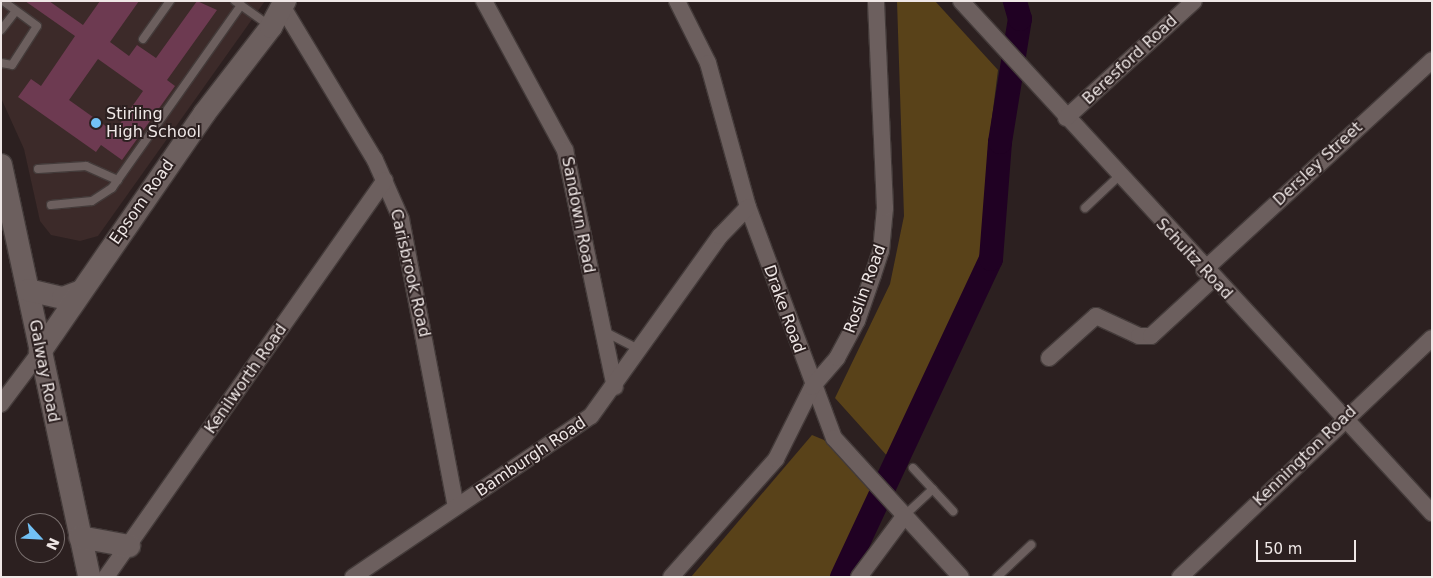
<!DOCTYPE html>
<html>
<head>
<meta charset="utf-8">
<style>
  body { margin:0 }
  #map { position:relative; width:1433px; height:578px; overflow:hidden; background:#2c2020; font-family:"DejaVu Sans",sans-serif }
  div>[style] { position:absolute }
  .built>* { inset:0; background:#3c2a29 }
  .green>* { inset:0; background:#594219 }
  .river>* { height:24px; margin:-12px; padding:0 12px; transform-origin:12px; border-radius:12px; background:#200123 }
  .building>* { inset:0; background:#6d3a51 }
  .roads { filter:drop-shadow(1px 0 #443b3a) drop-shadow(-1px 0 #443b3a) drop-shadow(0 1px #443b3a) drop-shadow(0 -1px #443b3a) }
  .lane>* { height:8px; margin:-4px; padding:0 4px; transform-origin:4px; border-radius:4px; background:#6c5f5e }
  .street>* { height:16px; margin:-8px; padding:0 8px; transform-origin:8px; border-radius:8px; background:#6c5f5e }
  .secondary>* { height:22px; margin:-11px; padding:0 11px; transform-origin:11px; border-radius:11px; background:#6c5f5e }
  .dots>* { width:14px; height:14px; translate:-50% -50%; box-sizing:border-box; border:2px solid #2c2020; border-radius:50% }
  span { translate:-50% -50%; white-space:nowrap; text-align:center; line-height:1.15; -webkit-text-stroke:4px #2c2020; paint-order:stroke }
  .street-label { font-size:16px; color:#efe7e6 }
  .poi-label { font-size:16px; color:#efe7e6 }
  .left { translate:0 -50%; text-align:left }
  .frame { position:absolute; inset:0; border:2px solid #efe7e6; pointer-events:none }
  .north { position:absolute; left:15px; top:513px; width:50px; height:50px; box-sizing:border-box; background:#2c2020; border:1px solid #7a706f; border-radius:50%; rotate:115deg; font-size:14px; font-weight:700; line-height:20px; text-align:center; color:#efe7e6 }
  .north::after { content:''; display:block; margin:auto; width:18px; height:22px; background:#72c1f5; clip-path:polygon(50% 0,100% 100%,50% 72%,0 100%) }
  .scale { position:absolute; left:1256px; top:540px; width:100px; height:22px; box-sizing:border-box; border:2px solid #efe7e6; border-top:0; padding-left:6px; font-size:15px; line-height:18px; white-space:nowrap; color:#efe7e6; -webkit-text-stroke:4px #2c2020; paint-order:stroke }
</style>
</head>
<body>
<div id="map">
  <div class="built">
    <i style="clip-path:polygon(1px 1px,265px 1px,98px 236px,80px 241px,51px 235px,40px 221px,24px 149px,1px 98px)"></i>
  </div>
  <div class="green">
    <i style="clip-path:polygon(897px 1px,935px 1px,998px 70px,988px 149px,983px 268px,889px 458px,835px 398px,890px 284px,904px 216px)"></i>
    <i style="clip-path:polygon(812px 435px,824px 440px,886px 507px,849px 577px,691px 577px)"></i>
  </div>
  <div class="river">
    <i style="left:842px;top:577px;width:351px;rotate:-64.9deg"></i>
    <i style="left:991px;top:259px;width:117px;rotate:-85.6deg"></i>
    <i style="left:1000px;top:142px;width:125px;rotate:-80.8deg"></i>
    <i style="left:1020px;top:19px;width:19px;rotate:-106deg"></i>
  </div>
  <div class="building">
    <i style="clip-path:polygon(evenodd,25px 1px,49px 1px,83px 25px,100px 1px,139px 1px,110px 42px,129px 56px,137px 45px,156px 58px,197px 1px,217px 10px,167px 80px,175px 86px,122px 160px,101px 145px,96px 152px,18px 97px,31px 79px,41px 86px,75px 36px,25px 1px,98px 59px,143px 91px,114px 132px,69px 100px,98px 59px)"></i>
  </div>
  <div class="roads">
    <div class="lane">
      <i style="left:235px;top:1px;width:43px;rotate:35.5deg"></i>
      <i style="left:1px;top:30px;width:24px;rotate:-52deg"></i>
      <i style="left:143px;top:39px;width:47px;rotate:-54.6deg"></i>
      <i style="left:1px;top:63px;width:11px;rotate:10deg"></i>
      <i style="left:12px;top:65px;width:46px;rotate:-57.3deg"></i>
      <i style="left:37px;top:26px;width:42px;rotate:-143.7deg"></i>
      <i style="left:38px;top:169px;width:48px;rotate:-3.6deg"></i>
      <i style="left:86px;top:166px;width:35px;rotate:24deg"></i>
      <i style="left:51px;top:205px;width:41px;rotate:-5.6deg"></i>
      <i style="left:92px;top:201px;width:24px;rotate:-33deg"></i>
      <i style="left:112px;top:188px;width:224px;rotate:-54.8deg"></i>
      <i style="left:1085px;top:208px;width:45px;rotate:-43.2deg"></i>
      <i style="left:605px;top:332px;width:38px;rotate:27deg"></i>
      <i style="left:913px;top:468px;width:59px;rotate:47.1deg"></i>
      <i style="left:905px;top:515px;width:38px;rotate:-43deg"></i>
      <i style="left:997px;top:577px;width:47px;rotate:-43.3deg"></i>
    </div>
    <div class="street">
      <i style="left:484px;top:1px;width:170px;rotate:61.5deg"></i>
      <i style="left:565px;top:150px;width:242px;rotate:78.1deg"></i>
      <i style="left:677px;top:1px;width:69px;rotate:63.4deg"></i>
      <i style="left:708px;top:63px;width:149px;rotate:74.5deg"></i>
      <i style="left:748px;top:207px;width:246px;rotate:69.6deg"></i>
      <i style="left:834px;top:438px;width:188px;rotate:47.6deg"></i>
      <i style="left:961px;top:1px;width:696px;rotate:47.39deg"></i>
      <i style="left:282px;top:6px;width:180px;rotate:58.9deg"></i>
      <i style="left:375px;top:160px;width:64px;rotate:66.2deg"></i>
      <i style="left:401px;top:219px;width:293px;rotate:79.2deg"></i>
      <i style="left:1066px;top:118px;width:173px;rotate:-42.4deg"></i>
      <i style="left:1204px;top:270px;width:310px;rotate:-42.6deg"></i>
      <i style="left:1049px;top:358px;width:63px;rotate:-41.8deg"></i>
      <i style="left:1096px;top:316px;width:47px;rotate:24.9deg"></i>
      <i style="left:1139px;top:336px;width:12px"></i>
      <i style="left:1151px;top:336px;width:84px;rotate:-42.6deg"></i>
      <i style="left:1px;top:404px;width:65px;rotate:-53.1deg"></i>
      <i style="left:106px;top:577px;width:485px;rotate:-54.9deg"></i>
      <i style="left:353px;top:577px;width:287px;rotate:-34.1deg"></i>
      <i style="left:591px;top:416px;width:221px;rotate:-54.4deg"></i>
      <i style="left:720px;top:236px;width:40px;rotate:-46deg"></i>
      <i style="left:671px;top:577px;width:158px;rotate:-48.3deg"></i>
      <i style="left:776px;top:459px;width:80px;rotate:-63.4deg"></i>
      <i style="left:812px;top:387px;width:38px;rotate:-49deg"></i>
      <i style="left:837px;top:358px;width:42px;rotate:-61.6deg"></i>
      <i style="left:857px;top:321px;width:49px;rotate:-70.8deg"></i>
      <i style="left:873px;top:275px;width:25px;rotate:-72deg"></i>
      <i style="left:881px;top:251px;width:43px;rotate:-84.7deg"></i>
      <i style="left:885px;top:208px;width:207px;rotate:-92.5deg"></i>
      <i style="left:859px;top:577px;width:77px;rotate:-53.4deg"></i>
      <i style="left:1180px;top:577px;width:347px;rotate:-43.5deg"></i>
    </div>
    <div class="secondary">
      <i style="left:1px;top:165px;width:421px;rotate:77.9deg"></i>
      <i style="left:28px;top:290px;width:36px;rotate:13deg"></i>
      <i style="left:63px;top:298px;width:17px;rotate:-21deg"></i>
      <i style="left:40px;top:352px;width:289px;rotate:-55.4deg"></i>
      <i style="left:204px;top:114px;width:110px;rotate:-52.4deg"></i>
      <i style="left:271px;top:27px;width:30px;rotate:-62deg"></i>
      <i style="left:80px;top:537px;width:50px;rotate:10.4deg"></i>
    </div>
  </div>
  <div class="dots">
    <i style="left:96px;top:123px;background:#72c1f5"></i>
  </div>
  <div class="street-label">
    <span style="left:1130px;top:60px;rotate:-43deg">Beresford Road</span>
    <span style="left:1318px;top:164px;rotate:-43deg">Dersley Street</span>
    <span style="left:142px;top:202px;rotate:-55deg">Epsom Road</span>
    <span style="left:578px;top:215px;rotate:79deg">Sandown Road</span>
    <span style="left:1194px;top:259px;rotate:47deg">Schultz Road</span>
    <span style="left:410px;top:273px;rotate:77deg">Carisbrook Road</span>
    <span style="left:865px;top:289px;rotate:-70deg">Roslin Road</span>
    <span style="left:784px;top:309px;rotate:70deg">Drake Road</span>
    <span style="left:44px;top:371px;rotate:79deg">Galway Road</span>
    <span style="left:246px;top:379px;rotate:-55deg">Kenilworth Road</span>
    <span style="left:1305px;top:456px;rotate:-44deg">Kennington Road</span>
    <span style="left:531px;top:457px;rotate:-34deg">Bamburgh Road</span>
  </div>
  <div class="poi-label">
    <span class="left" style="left:106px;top:123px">Stirling<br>High School</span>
  </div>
  <div class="frame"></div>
  <div class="north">N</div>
  <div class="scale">50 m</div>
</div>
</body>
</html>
